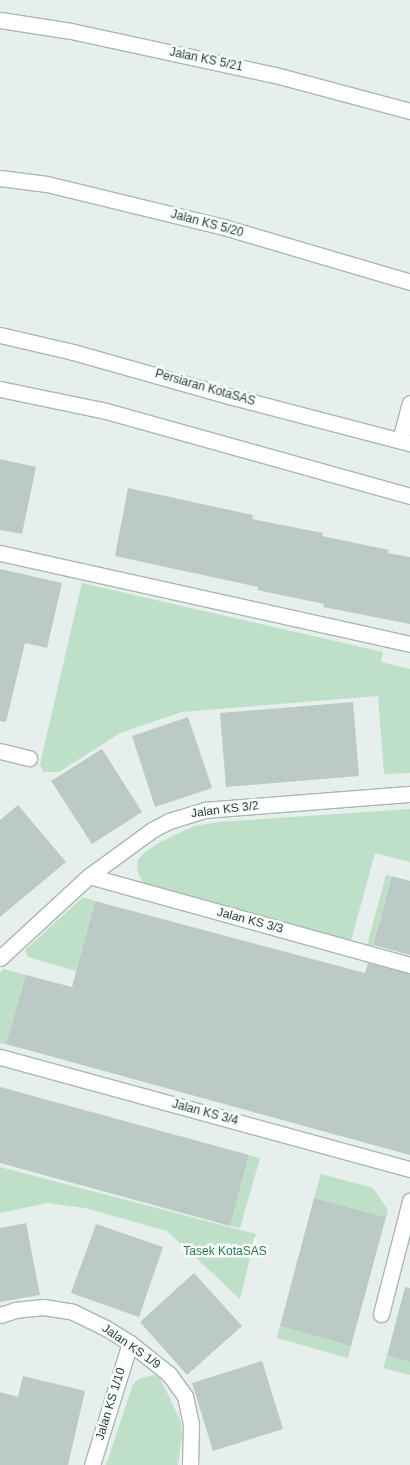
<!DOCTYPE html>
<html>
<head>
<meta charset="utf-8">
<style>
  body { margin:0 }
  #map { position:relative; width:410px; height:1465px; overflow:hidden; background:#e6efeb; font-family:Helvetica,sans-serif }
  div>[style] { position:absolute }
  .green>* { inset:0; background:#bfe0c8 }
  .building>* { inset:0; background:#bbcac4 }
  .roads { filter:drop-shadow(1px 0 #a8b8b2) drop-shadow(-1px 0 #a8b8b2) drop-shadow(0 1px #a8b8b2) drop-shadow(0 -1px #a8b8b2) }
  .minor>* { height:15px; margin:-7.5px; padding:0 7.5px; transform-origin:7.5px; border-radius:7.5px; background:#fff }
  span { translate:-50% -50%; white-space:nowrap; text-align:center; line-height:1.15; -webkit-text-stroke:5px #f7fbf9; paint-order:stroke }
  .street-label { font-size:12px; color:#24423a }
  .park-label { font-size:12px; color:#2d7a4b }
</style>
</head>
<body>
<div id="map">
  <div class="green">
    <i style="clip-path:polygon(82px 583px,383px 652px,381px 662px,410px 669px,410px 773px,384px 774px,378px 696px,182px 712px,120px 733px,59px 772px,43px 772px,40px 764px)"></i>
    <i style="clip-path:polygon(410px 809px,410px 862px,375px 853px,351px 941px,149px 886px,142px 881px,137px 871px,138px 859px,145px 852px,160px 842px,194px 826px,219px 822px)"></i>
    <i style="clip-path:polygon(386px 875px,392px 876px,372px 947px,367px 945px)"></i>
    <i style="clip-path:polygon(83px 897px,95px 901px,76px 971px,28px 957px,25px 950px)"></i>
    <i style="clip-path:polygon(4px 969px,26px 975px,6px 1044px,0 1043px,0 973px)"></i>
    <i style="clip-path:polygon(249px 1155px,260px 1158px,240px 1228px,230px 1226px)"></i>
    <i style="clip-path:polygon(0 1167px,256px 1234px,240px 1299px,167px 1231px,85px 1208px,47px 1203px,0 1213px)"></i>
    <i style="clip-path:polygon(321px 1174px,373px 1188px,388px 1210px,386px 1217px,314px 1198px)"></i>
    <i style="clip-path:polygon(280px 1326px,351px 1346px,348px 1358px,277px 1338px)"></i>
    <i style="clip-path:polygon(387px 1356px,410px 1362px,410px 1375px,383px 1368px)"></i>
    <i style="clip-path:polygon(154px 1375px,160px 1378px,181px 1422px,182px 1434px,178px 1465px,106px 1465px,133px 1384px,141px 1378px)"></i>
  </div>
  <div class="building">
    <i style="clip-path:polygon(0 459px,36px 467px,22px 534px,0 530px)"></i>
    <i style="clip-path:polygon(128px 488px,253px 515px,252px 519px,323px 533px,322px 536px,389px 550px,388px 553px,410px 557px,410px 624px,323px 607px,324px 604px,257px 590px,258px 587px,115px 556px)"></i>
    <i style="clip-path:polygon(0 569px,62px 583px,47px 648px,25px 643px,6px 722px,0 721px)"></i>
    <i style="clip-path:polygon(353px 702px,359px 776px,226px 787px,220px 713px)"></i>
    <i style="clip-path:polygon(188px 717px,212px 788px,155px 807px,132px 736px)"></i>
    <i style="clip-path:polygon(102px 749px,142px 812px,92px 844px,51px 781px)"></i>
    <i style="clip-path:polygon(18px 805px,66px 862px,0 917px,0 820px)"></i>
    <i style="clip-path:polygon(392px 876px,410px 881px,410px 955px,373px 945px)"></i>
    <i style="clip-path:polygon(95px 901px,365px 973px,368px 963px,410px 974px,410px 1155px,6px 1044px,26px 975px,72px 987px)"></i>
    <i style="clip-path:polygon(0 1087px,249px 1155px,230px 1226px,0 1163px)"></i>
    <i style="clip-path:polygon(314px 1198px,386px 1217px,351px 1346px,280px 1326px)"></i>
    <i style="clip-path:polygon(26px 1223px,40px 1295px,0 1302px,0 1228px)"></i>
    <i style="clip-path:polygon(96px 1224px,163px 1247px,139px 1317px,71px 1293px)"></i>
    <i style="clip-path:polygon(194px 1273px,242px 1326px,187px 1375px,140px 1322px)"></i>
    <i style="clip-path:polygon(405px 1287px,410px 1288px,410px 1362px,387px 1356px)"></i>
    <i style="clip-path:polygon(262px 1361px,283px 1429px,213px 1451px,192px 1383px)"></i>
    <i style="clip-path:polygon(23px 1376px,85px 1391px,68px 1465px,0 1465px,0 1392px,18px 1397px)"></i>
  </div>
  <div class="roads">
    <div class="minor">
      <i style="left:0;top:20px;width:72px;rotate:8.8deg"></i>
      <i style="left:71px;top:31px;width:209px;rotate:12.2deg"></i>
      <i style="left:275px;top:75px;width:140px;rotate:14.9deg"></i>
      <i style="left:0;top:178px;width:47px;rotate:7.3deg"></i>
      <i style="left:47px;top:184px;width:185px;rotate:13.7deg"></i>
      <i style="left:227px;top:228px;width:191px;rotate:16.4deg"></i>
      <i style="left:0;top:335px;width:75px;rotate:13.1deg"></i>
      <i style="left:73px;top:352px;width:162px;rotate:15.8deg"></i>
      <i style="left:229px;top:396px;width:187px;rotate:14.6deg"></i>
      <i style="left:0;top:389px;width:108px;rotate:11.7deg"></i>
      <i style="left:106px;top:411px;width:316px;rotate:15.6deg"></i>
      <i style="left:400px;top:440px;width:38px;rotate:-75deg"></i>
      <i style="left:0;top:553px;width:420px;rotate:12.5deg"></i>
      <i style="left:0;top:751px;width:30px;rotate:14deg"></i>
      <i style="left:89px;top:876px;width:333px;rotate:15.5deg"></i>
      <i style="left:0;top:958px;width:121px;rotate:-42.7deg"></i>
      <i style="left:89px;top:876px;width:78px;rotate:-36.1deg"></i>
      <i style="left:152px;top:830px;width:19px;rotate:-28deg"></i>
      <i style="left:169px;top:821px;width:38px;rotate:-17deg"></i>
      <i style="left:205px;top:810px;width:206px;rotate:-4.5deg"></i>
      <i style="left:0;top:1057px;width:425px;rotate:15.3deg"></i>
      <i style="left:381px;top:1314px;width:117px;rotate:-75.6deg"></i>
      <i style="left:0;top:1315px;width:16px;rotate:-18deg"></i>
      <i style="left:15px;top:1310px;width:28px;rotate:-6deg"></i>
      <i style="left:43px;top:1307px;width:30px;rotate:9deg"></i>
      <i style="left:73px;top:1312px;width:37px;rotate:26deg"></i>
      <i style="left:106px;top:1328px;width:28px;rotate:32deg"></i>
      <i style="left:130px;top:1343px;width:50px;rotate:38.5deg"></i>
      <i style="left:169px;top:1374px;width:27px;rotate:54deg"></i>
      <i style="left:185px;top:1396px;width:29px;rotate:78deg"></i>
      <i style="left:191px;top:1424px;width:41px;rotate:91.4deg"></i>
      <i style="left:92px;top:1465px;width:128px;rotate:-72.7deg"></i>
    </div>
  </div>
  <div class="street-label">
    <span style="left:206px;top:60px;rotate:12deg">Jalan KS 5/21</span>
    <span style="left:207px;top:224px;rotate:15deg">Jalan KS 5/20</span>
    <span style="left:205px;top:388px;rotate:16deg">Persiaran KotaSAS</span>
    <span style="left:225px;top:810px;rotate:-7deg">Jalan KS 3/2</span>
    <span style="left:250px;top:921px;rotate:15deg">Jalan KS 3/3</span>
    <span style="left:205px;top:1113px;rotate:15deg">Jalan KS 3/4</span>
    <span style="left:131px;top:1347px;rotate:35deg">Jalan KS 1/9</span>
    <span style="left:111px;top:1404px;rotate:-73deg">Jalan KS 1/10</span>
  </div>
  <div class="park-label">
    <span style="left:225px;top:1252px">Tasek KotaSAS</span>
  </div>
</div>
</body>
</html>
